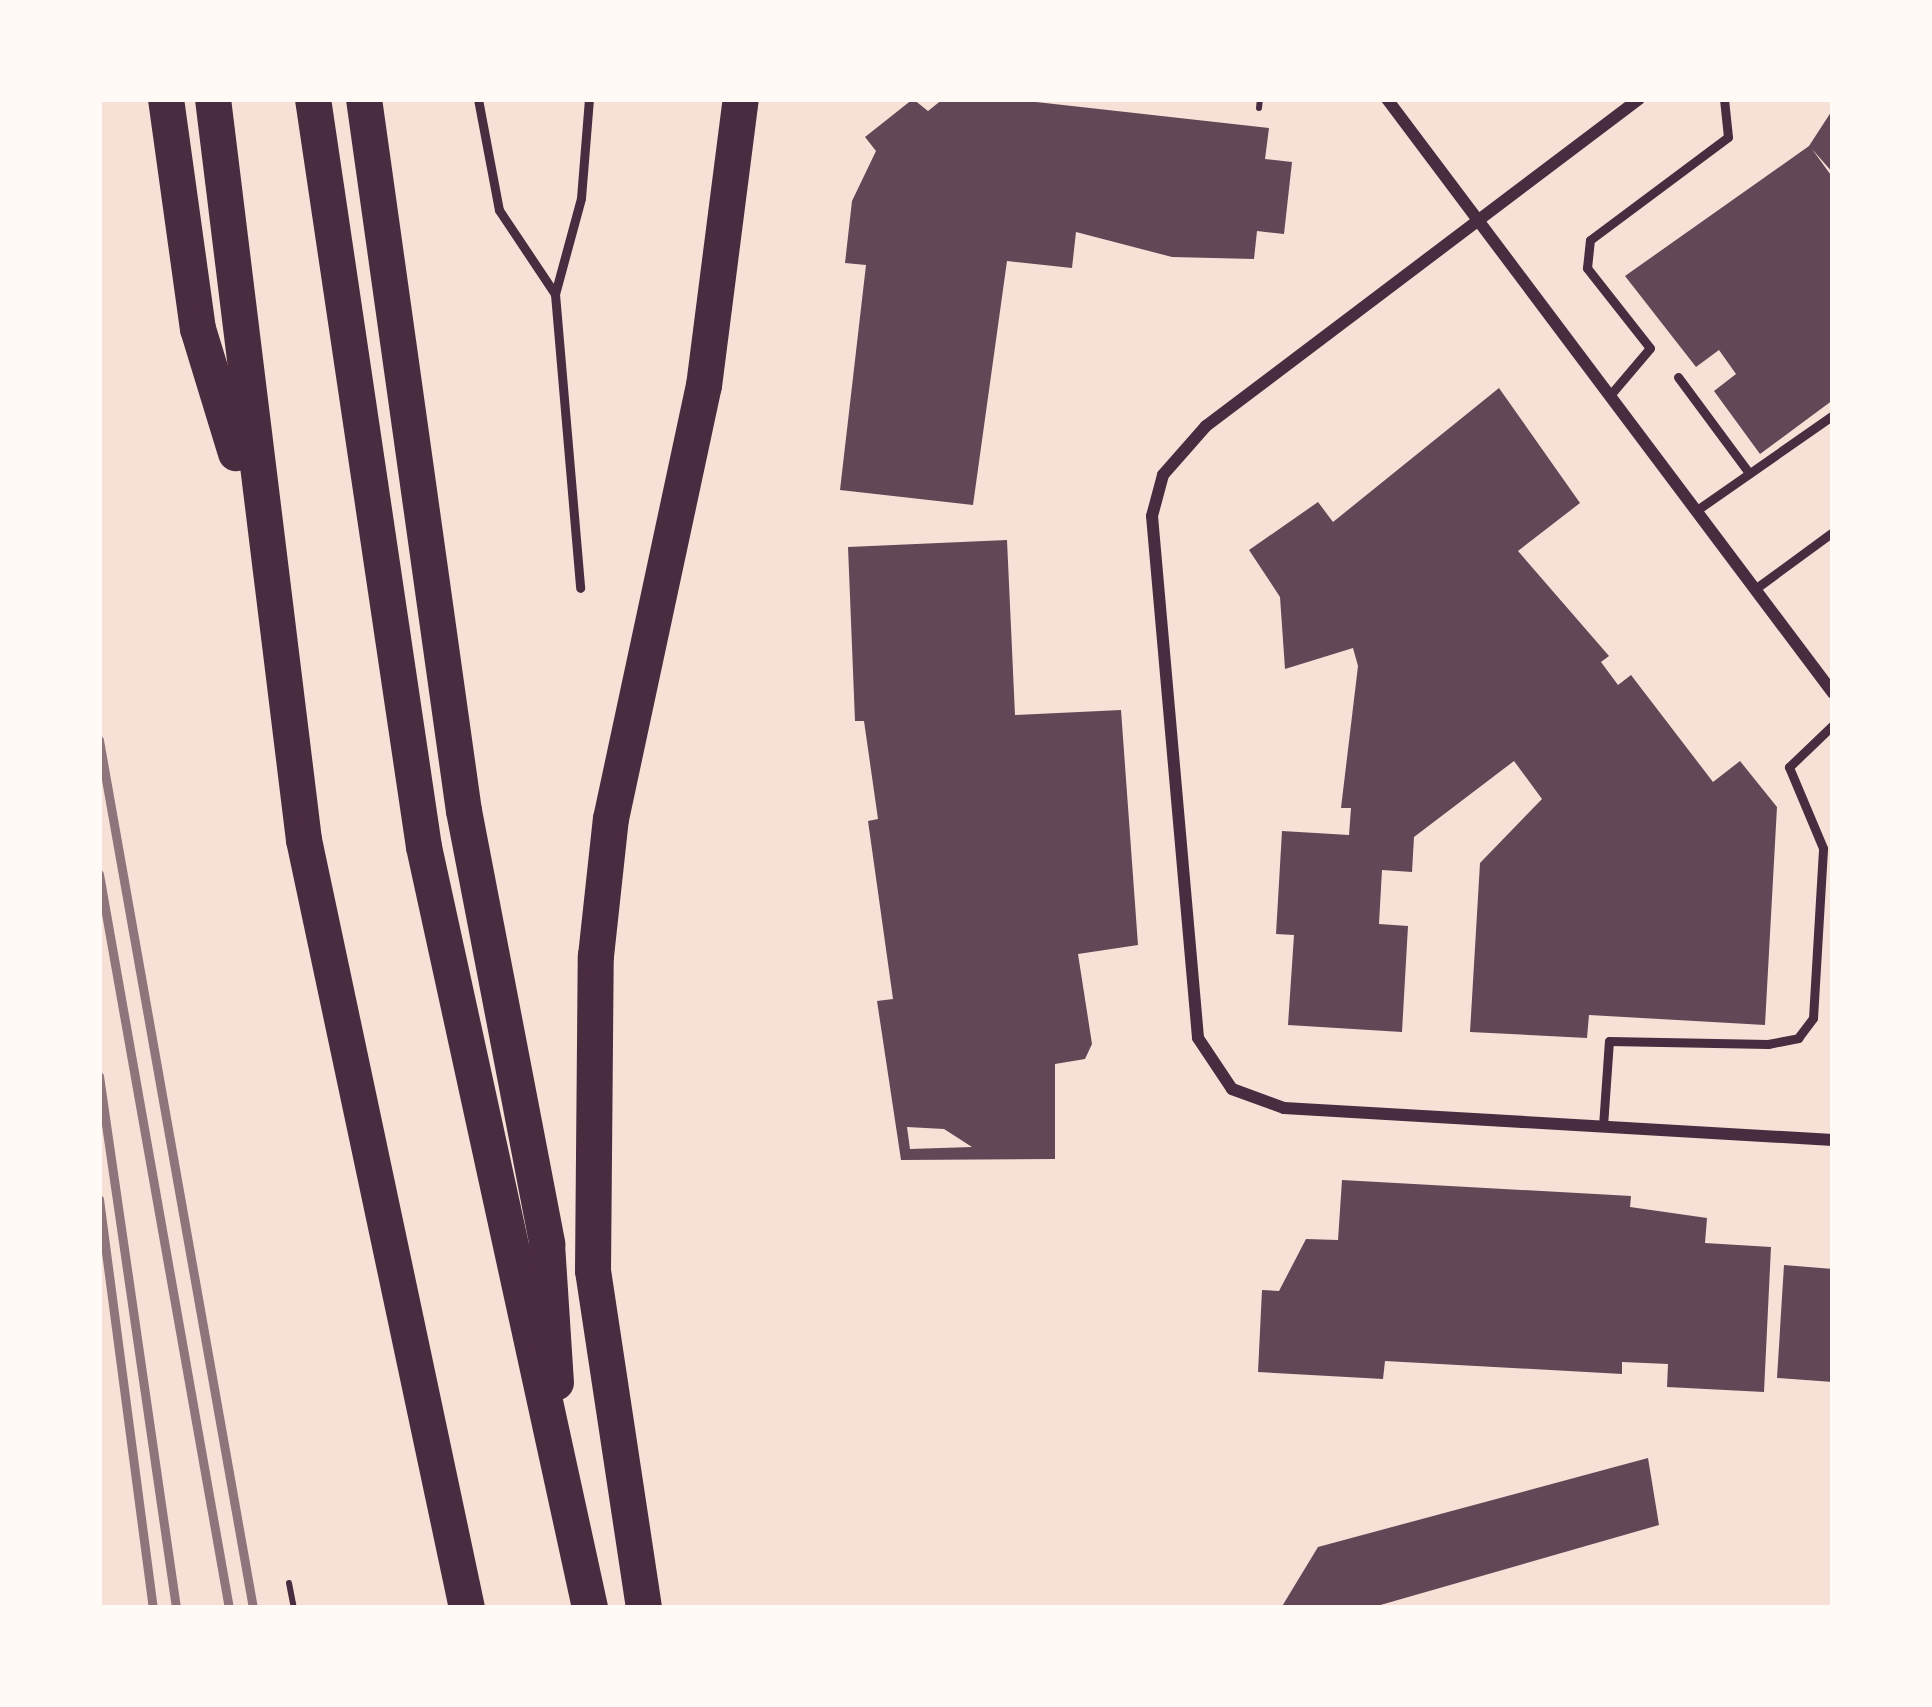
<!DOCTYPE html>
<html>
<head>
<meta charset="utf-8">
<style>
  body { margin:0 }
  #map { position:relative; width:1932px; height:1707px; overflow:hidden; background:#f7e1d7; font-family:"Exo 2",sans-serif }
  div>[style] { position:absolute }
  .building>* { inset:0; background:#644757 }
  .path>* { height:6px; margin:-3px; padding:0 3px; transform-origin:3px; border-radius:3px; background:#4a2c40 }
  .service>* { height:9px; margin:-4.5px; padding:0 4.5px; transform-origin:4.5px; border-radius:4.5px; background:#4a2c40 }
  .minor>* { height:12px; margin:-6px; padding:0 6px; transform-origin:6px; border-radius:6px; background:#4a2c40 }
  .motorway>* { height:36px; margin:-18px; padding:0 18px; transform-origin:18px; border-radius:18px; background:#4a2c40 }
  .rail>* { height:9px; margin:-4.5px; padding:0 4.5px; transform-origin:4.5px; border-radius:4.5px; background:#8f747c }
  span { translate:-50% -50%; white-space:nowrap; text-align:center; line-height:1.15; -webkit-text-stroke:12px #fffaf5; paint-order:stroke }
  .frame { position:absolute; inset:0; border:102px solid #fffaf5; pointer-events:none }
</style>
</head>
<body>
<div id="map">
  <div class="building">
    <i style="clip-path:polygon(913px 99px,928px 111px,943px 99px,1009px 99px,1269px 128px,1265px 159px,1292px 162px,1284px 234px,1257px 231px,1254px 259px,1172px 257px,1076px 232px,1072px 268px,1007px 261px,973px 505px,840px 490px,866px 265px,845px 263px,852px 201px,876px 151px,865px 137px)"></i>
    <i style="clip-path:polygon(1833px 109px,1833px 173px,1812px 149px,1833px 178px,1833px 400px,1760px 454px,1714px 391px,1736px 374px,1719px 350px,1696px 367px,1625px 276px,1809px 146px)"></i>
    <i style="clip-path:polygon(1499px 388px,1580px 503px,1518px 551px,1609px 656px,1601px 662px,1618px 685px,1631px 675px,1713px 782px,1740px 761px,1777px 807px,1765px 1025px,1589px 1015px,1587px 1038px,1470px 1032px,1480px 863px,1542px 799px,1514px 761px,1414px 837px,1412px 872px,1382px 870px,1379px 924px,1408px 926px,1402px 1032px,1288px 1025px,1294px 935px,1276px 934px,1282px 831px,1349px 835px,1351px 808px,1341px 808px,1358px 666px,1353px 648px,1285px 669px,1280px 597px,1249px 550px,1318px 502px,1333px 522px)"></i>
    <i style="clip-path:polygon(evenodd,1007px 540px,1015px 715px,1121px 710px,1138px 945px,1078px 954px,1092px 1044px,1085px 1059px,1055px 1064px,1055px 1159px,901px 1160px,877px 1001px,893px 999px,868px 821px,878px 819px,864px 721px,855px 721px,848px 547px,1007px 540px,907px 1127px,944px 1129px,972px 1147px,910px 1149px,907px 1127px)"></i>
    <i style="clip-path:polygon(1342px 1180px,1631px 1196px,1630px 1207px,1707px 1218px,1705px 1243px,1771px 1247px,1764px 1392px,1667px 1387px,1668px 1364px,1622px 1362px,1622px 1374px,1385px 1361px,1383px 1379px,1258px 1372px,1262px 1290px,1279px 1291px,1306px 1239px,1338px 1240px)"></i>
    <i style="clip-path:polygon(1784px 1265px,1833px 1269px,1833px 1382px,1777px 1378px)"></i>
    <i style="clip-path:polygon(1648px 1458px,1659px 1525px,1370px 1608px,1281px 1608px,1318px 1547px)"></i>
  </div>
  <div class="path">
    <i style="left:1259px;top:108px;width:9px;rotate:-84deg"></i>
    <i style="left:289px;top:1583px;width:25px;rotate:79deg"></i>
  </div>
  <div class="service">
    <i style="left:478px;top:99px;width:113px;rotate:79.3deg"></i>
    <i style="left:499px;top:210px;width:101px;rotate:56.3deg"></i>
    <i style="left:555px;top:294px;width:295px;rotate:85.1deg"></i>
    <i style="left:555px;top:294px;width:99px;rotate:-74.8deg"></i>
    <i style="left:581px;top:198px;width:99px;rotate:-85.4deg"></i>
    <i style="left:1678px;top:377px;width:119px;rotate:53.5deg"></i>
    <i style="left:1611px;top:394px;width:60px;rotate:-49.7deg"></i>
    <i style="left:1650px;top:348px;width:102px;rotate:-128.2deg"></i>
    <i style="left:1587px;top:268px;width:28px;rotate:-84deg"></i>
    <i style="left:1590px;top:240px;width:172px;rotate:-36.7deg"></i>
    <i style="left:1728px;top:137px;width:38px;rotate:-96deg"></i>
    <i style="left:1697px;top:510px;width:166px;rotate:-34.9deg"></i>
    <i style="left:1755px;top:589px;width:97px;rotate:-36.2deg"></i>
    <i style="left:1603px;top:1126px;width:85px;rotate:-86deg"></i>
    <i style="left:1609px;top:1041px;width:159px;rotate:1.1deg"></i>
    <i style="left:1768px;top:1044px;width:31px;rotate:-11deg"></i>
    <i style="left:1798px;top:1038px;width:25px;rotate:-53deg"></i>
    <i style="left:1813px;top:1018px;width:170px;rotate:-86.6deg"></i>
    <i style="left:1823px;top:848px;width:88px;rotate:-112.8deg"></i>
    <i style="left:1789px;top:767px;width:61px;rotate:-43.7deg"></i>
  </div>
  <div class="minor">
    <i style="left:1387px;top:99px;width:743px;rotate:53.1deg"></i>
    <i style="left:1639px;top:99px;width:543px;rotate:142.94deg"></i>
    <i style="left:1206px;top:426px;width:65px;rotate:131.3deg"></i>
    <i style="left:1163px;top:475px;width:42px;rotate:105deg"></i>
    <i style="left:1152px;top:516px;width:524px;rotate:84.96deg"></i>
    <i style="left:1198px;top:1038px;width:61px;rotate:56.3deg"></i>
    <i style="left:1232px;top:1089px;width:55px;rotate:20.1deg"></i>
    <i style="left:1284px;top:1108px;width:550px;rotate:3.34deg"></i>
  </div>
  <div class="motorway">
    <i style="left:166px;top:99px;width:232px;rotate:82.1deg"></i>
    <i style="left:198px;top:329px;width:130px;rotate:73deg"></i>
    <i style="left:213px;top:99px;width:747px;rotate:83deg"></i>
    <i style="left:304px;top:840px;width:785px;rotate:78.02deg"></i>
    <i style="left:313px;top:99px;width:756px;rotate:81.56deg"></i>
    <i style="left:424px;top:847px;width:779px;rotate:77.69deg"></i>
    <i style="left:364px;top:99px;width:719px;rotate:82.01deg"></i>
    <i style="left:464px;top:811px;width:441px;rotate:79.1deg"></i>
    <i style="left:547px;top:1244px;width:139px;rotate:86.3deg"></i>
    <i style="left:644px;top:1608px;width:341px;rotate:-98.6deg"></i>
    <i style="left:593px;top:1271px;width:315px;rotate:-89.5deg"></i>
    <i style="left:596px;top:956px;width:138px;rotate:-83.8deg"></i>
    <i style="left:611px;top:819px;width:443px;rotate:-77.9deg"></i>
    <i style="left:704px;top:386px;width:289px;rotate:-82.7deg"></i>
  </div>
  <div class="rail">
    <i style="left:99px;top:740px;width:882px;rotate:79.94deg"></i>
    <i style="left:99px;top:874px;width:745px;rotate:79.96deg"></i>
    <i style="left:99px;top:1076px;width:538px;rotate:81.76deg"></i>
    <i style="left:99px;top:1199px;width:413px;rotate:82.5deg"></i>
  </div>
  <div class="frame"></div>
</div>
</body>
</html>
